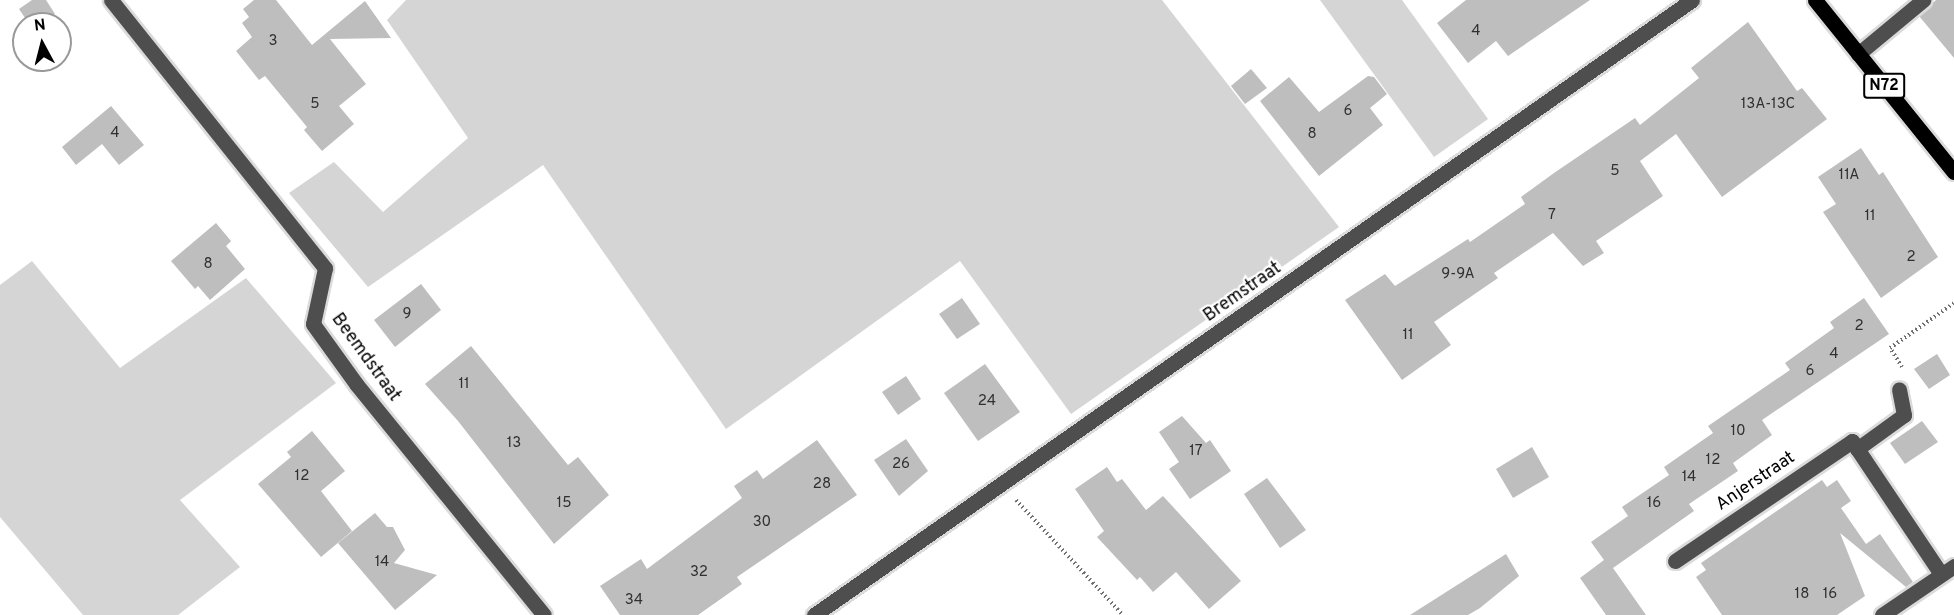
<!DOCTYPE html>
<html>
<head>
<meta charset="utf-8">
<style>
  body { margin:0 }
  #map { position:relative; width:1954px; height:615px; overflow:hidden; background:#fff; font-family:Overpass,sans-serif }
  div>[style] { position:absolute }
  .green>* { inset:0; background:#d5d5d5 }
  .building>* { inset:0; background:#bebebe }
  .path>* { height:4px; margin-top:-2px; transform-origin:0; background:repeating-linear-gradient(90deg,#707070 0 1.5px,transparent 0 4.5px) }
  .roads { filter:drop-shadow(2px 0 #dbdbdb) drop-shadow(-2px 0 #dbdbdb) drop-shadow(0 2px #dbdbdb) drop-shadow(0 -2px #dbdbdb) }
  .minor>* { height:15px; margin:-7.5px; padding:0 7.5px; transform-origin:7.5px; border-radius:7.5px; background:#4e4e4e }
  .major>* { height:15px; margin:-7.5px; padding:0 7.5px; transform-origin:7.5px; border-radius:7.5px; background:#000 }
  span { translate:-50% -50%; white-space:nowrap; text-align:center; line-height:1.15; -webkit-text-stroke:4.5px #fff; paint-order:stroke }
  .number-label { font-size:15px; color:#303030 }
  .number-label span { -webkit-text-stroke-width:0 }
  .shield-label span { padding:2px 4px; background:#fff; border:2px solid; border-radius:4px; -webkit-text-stroke-width:0 }
  .shield-label { font-size:16px; color:#000; font-weight:700 }
  .street-label { font-size:18px; color:#000 }
  .north { position:absolute; left:12px; top:12px; width:60px; height:60px; box-sizing:border-box; background:#fff; border:2px solid #999; border-radius:50%; rotate:353deg; font-size:16px; font-weight:700; line-height:24px; text-align:center; color:#000 }
  .north::after { content:''; display:block; margin:auto; width:21px; height:27px; background:#000; clip-path:polygon(50% 0,100% 100%,50% 72%,0 100%) }
</style>
</head>
<body>
<div id="map">
  <div class="green">
    <i style="clip-path:polygon(406px 0,1162px 0,1339px 227px,1071px 414px,960px 261px,726px 429px,543px 165px,368px 287px,289px 193px,334px 162px,383px 212px,468px 138px,387px 20px)"></i>
    <i style="clip-path:polygon(1320px 0,1402px 0,1488px 119px,1434px 157px)"></i>
    <i style="clip-path:polygon(32px 261px,120px 368px,246px 278px,336px 383px,180px 500px,240px 567px,178px 615px,83px 615px,0 517px,0 285px)"></i>
  </div>
  <div class="building">
    <i style="clip-path:polygon(32px 0,46px 0,55px 14px,41px 24px,29px 24px,19px 9px)"></i>
    <i style="clip-path:polygon(254px 0,276px 0,312px 45px,365px 1px,391px 38px,330px 39px,366px 84px,339px 106px,354px 124px,322px 151px,304px 130px,307px 127px,265px 76px,259px 80px,236px 51px,252px 37px,242px 23px,249px 17px,243px 9px)"></i>
    <i style="clip-path:polygon(1466px 0,1590px 0,1508px 56px,1496px 41px,1468px 63px,1437px 23px)"></i>
    <i style="clip-path:polygon(1936px 0,1954px 0,1954px 58px,1919px 16px)"></i>
    <i style="clip-path:polygon(1748px 22px,1797px 91px,1802px 88px,1827px 119px,1722px 197px,1676px 134px,1640px 161px,1663px 196px,1596px 241px,1604px 253px,1583px 266px,1553px 233px,1494px 273px,1498px 278px,1434px 322px,1451px 345px,1402px 380px,1345px 300px,1385px 274px,1395px 286px,1468px 239px,1470px 242px,1525px 204px,1521px 197px,1554px 173px,1635px 118px,1640px 125px,1699px 78px,1691px 68px)"></i>
    <i style="clip-path:polygon(1251px 69px,1267px 88px,1245px 104px,1231px 86px)"></i>
    <i style="clip-path:polygon(1368px 76px,1374px 77px,1387px 94px,1370px 108px,1383px 125px,1319px 176px,1260px 101px,1289px 77px,1319px 112px)"></i>
    <i style="clip-path:polygon(111px 106px,144px 145px,119px 165px,102px 144px,76px 165px,62px 147px)"></i>
    <i style="clip-path:polygon(1861px 148px,1879px 175px,1883px 172px,1938px 257px,1881px 298px,1823px 212px,1836px 204px,1818px 177px)"></i>
    <i style="clip-path:polygon(216px 223px,231px 241px,226px 246px,245px 269px,210px 300px,198px 286px,195px 289px,171px 261px)"></i>
    <i style="clip-path:polygon(421px 284px,441px 310px,395px 347px,374px 320px)"></i>
    <i style="clip-path:polygon(962px 298px,980px 324px,957px 339px,939px 314px)"></i>
    <i style="clip-path:polygon(1864px 298px,1889px 334px,1762px 420px,1772px 435px,1733px 463px,1738px 471px,1689px 504px,1694px 511px,1613px 568px,1646px 615px,1606px 615px,1580px 578px,1604px 560px,1591px 542px,1628px 516px,1622px 507px,1669px 475px,1664px 467px,1713px 433px,1708px 426px,1790px 370px,1785px 363px,1834px 328px,1830px 322px)"></i>
    <i style="clip-path:polygon(471px 346px,568px 465px,578px 457px,609px 495px,554px 544px,458px 421px,425px 384px)"></i>
    <i style="clip-path:polygon(1937px 354px,1950px 375px,1929px 389px,1914px 369px)"></i>
    <i style="clip-path:polygon(985px 364px,1020px 412px,978px 441px,944px 393px)"></i>
    <i style="clip-path:polygon(906px 376px,921px 399px,898px 415px,882px 392px)"></i>
    <i style="clip-path:polygon(1182px 416px,1206px 443px,1210px 440px,1231px 471px,1190px 499px,1169px 469px,1179px 462px,1159px 432px)"></i>
    <i style="clip-path:polygon(1922px 421px,1938px 442px,1905px 464px,1890px 443px)"></i>
    <i style="clip-path:polygon(312px 431px,345px 471px,321px 491px,352px 531px,321px 557px,258px 484px,291px 457px,287px 452px)"></i>
    <i style="clip-path:polygon(906px 439px,928px 471px,899px 496px,874px 460px)"></i>
    <i style="clip-path:polygon(817px 440px,857px 495px,737px 577px,742px 584px,698px 615px,620px 615px,600px 586px,641px 559px,647px 569px,742px 498px,734px 486px,757px 470px,763px 479px)"></i>
    <i style="clip-path:polygon(1532px 447px,1549px 477px,1513px 498px,1496px 469px)"></i>
    <i style="clip-path:polygon(1107px 467px,1117px 482px,1122px 479px,1146px 510px,1163px 496px,1241px 581px,1209px 609px,1176px 572px,1153px 592px,1140px 577px,1137px 580px,1097px 537px,1104px 531px,1075px 489px)"></i>
    <i style="clip-path:polygon(1267px 478px,1306px 530px,1280px 548px,1244px 494px)"></i>
    <i style="clip-path:polygon(1822px 480px,1827px 487px,1837px 480px,1851px 501px,1841px 508px,1866px 544px,1880px 534px,1913px 582px,1906px 587px,1840px 533px,1865px 596px,1837px 615px,1722px 615px,1696px 577px,1706px 570px,1701px 563px)"></i>
    <i style="clip-path:polygon(375px 513px,387px 527px,393px 527px,405px 550px,394px 563px,437px 575px,395px 610px,338px 543px)"></i>
    <i style="clip-path:polygon(1506px 554px,1519px 576px,1480px 608px,1468px 615px,1410px 615px)"></i>
  </div>
  <div class="path">
    <i style="left:1902px;top:367px;width:22px;rotate:-122deg"></i>
    <i style="left:1890px;top:348px;width:78px;rotate:-35.1deg"></i>
    <i style="left:1016px;top:500px;width:157px;rotate:47.1deg"></i>
  </div>
  <div class="roads">
    <div class="minor">
      <i style="left:111px;top:0;width:343px;rotate:51.4deg"></i>
      <i style="left:325px;top:268px;width:57px;rotate:102.1deg"></i>
      <i style="left:313px;top:324px;width:75px;rotate:54.2deg"></i>
      <i style="left:357px;top:385px;width:296px;rotate:50.9deg"></i>
      <i style="left:1858px;top:54px;width:85px;rotate:-39.7deg"></i>
      <i style="left:1857px;top:449px;width:58px;rotate:-35.9deg"></i>
      <i style="left:1904px;top:415px;width:26px;rotate:-101deg"></i>
      <i style="left:1675px;top:561px;width:214px;rotate:-34.1deg"></i>
      <i style="left:1852px;top:441px;width:160px;rotate:56.2deg"></i>
      <i style="left:814px;top:615px;width:1072px;rotate:-35.01deg"></i>
      <i style="left:1882px;top:615px;width:87px;rotate:-34.2deg"></i>
    </div>
    <div class="major">
      <i style="left:1815px;top:0;width:221px;rotate:51.1deg"></i>
    </div>
  </div>
  <div class="number-label">
    <span style="left:1476px;top:32px">4</span>
    <span style="left:273px;top:42px">3</span>
    <span style="left:315px;top:105px">5</span>
    <span style="left:1768px;top:105px">13A-13C</span>
    <span style="left:1348px;top:112px">6</span>
    <span style="left:115px;top:134px">4</span>
    <span style="left:1312px;top:135px">8</span>
    <span style="left:1615px;top:172px">5</span>
    <span style="left:1849px;top:176px">11A</span>
    <span style="left:1552px;top:216px">7</span>
    <span style="left:1870px;top:217px">11</span>
    <span style="left:1911px;top:258px">2</span>
    <span style="left:208px;top:265px">8</span>
    <span style="left:1458px;top:275px">9-9A</span>
    <span style="left:407px;top:315px">9</span>
    <span style="left:1859px;top:327px">2</span>
    <span style="left:1408px;top:336px">11</span>
    <span style="left:1834px;top:355px">4</span>
    <span style="left:1810px;top:372px">6</span>
    <span style="left:464px;top:385px">11</span>
    <span style="left:987px;top:402px">24</span>
    <span style="left:1738px;top:432px">10</span>
    <span style="left:514px;top:444px">13</span>
    <span style="left:1196px;top:452px">17</span>
    <span style="left:1713px;top:461px">12</span>
    <span style="left:901px;top:465px">26</span>
    <span style="left:302px;top:477px">12</span>
    <span style="left:1689px;top:478px">14</span>
    <span style="left:822px;top:485px">28</span>
    <span style="left:564px;top:504px">15</span>
    <span style="left:1654px;top:504px">16</span>
    <span style="left:762px;top:523px">30</span>
    <span style="left:382px;top:563px">14</span>
    <span style="left:699px;top:573px">32</span>
    <span style="left:1802px;top:595px">18</span>
    <span style="left:1830px;top:595px">16</span>
    <span style="left:634px;top:601px">34</span>
  </div>
  <div class="shield-label">
    <span style="left:1884px;top:86px">N72</span>
  </div>
  <div class="street-label">
    <span style="left:1243px;top:293px;rotate:-35deg">Bremstraat</span>
    <span style="left:365px;top:358px;rotate:54deg">Beemdstraat</span>
    <span style="left:1756px;top:482px;rotate:-34deg">Anjerstraat</span>
  </div>
  <div class="north">N</div>
</div>
</body>
</html>
